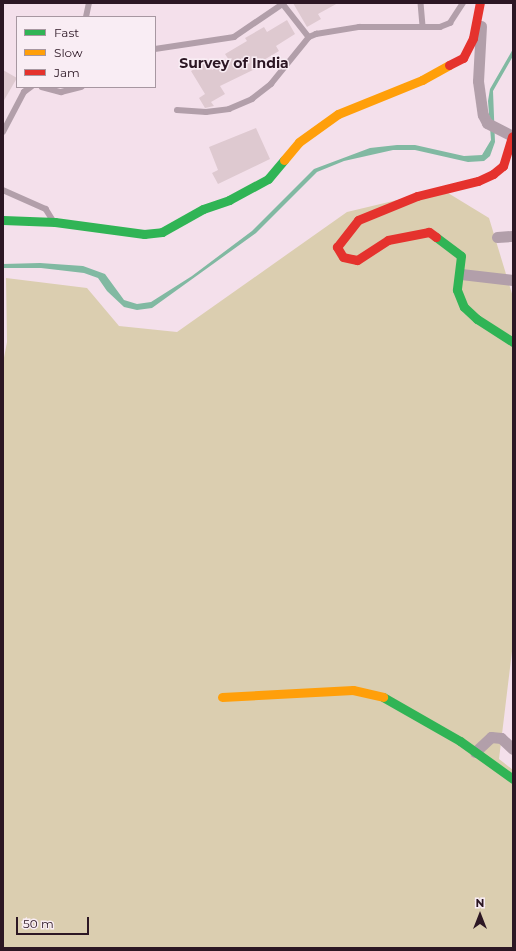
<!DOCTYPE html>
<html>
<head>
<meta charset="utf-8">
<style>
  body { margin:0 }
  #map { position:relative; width:516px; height:951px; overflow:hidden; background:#f4e0eb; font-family:Montserrat,sans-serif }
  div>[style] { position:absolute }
  .green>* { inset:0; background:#dbceb0 }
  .water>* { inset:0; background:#81b9a2 }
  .building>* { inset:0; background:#dec9d0 }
  .lane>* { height:5.5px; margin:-2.75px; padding:0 2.75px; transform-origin:2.75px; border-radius:2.75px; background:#b29faa }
  .street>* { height:11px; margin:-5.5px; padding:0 5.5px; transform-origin:5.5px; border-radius:5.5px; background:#b29faa }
  .fast>* { height:9px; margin:-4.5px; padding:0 4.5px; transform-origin:4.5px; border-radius:4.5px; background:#30b455 }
  .slow>* { height:9px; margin:-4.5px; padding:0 4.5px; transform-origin:4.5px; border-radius:4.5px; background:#ff9f0a }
  .jam>* { height:9px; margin:-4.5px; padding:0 4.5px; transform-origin:4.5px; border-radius:4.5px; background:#e5322d }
  span { translate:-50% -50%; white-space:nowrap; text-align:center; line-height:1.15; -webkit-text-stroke:3px #f9edf4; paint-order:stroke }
  .neighbourhood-label { font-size:14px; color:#2c1724; font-weight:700 }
  .frame { position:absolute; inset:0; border:4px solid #2c1724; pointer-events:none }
  .legend { position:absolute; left:16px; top:16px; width:140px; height:72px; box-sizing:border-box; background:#f9edf4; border:1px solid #a797a1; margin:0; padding:5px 7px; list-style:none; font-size:12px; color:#2c1724 }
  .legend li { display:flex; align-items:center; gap:8px; height:20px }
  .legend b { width:20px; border:1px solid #a797a1 }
  .north { position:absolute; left:460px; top:895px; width:40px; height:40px; -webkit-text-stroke:3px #f9edf4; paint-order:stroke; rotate:0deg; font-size:11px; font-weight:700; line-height:16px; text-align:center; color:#2c1724 }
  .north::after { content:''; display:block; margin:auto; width:14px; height:18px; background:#2c1724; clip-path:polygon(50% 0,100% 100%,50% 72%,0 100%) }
  .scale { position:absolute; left:16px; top:917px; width:73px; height:18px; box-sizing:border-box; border:2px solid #2c1724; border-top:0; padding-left:5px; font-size:12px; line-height:14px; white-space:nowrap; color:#2c1724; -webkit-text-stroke:3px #f9edf4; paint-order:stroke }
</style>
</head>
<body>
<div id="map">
  <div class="green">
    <i style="clip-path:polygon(448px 193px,489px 218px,513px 297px,513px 643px,499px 759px,513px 770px,513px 948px,3px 948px,3px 363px,7px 342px,6px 278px,87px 288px,119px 326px,177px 332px,347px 212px,414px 196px)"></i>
  </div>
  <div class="water">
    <i style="clip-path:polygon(513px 49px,513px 56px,493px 91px,495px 142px,490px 156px,484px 161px,468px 162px,415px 150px,393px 150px,344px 161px,317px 172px,256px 233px,152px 308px,137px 310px,124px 307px,107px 291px,98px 278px,84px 273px,41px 268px,3px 268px,3px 264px,40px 263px,83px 266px,105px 274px,124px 300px,137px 304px,151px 302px,192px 276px,252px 231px,314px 169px,370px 148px,397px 145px,415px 145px,464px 156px,482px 155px,491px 140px,488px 101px,490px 89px)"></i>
  </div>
  <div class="building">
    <i style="clip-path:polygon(293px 3px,338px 3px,318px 14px,321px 19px,307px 27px)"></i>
    <i style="clip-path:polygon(287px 20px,295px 34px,276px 46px,279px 51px,257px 64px,259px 67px,220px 86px,225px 94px,211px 102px,214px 106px,205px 108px,199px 98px,205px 94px,191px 71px,207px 62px,212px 70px,229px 60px,225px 54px,247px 41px,245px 38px,264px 27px,267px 32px)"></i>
    <i style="clip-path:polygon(3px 70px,17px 78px,3px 102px)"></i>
    <i style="clip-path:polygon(256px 128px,270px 159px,218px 184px,212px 173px,218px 170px,209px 147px)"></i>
  </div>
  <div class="lane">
    <i style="left:421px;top:3px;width:24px;rotate:85deg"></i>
    <i style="left:283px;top:4px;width:42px;rotate:51.8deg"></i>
    <i style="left:86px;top:17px;width:14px;rotate:-78deg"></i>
    <i style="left:155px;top:49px;width:80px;rotate:-8.6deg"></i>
    <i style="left:234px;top:37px;width:60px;rotate:-34.2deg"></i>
    <i style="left:42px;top:87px;width:20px;rotate:15deg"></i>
    <i style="left:61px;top:92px;width:21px;rotate:-14deg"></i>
    <i style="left:177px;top:110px;width:29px;rotate:4deg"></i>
    <i style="left:206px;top:112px;width:23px;rotate:-7deg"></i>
    <i style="left:229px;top:109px;width:25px;rotate:-23deg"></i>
    <i style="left:252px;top:99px;width:24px;rotate:-38deg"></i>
    <i style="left:271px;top:84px;width:60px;rotate:-51deg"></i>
    <i style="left:309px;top:37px;width:8px;rotate:-23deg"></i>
    <i style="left:316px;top:34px;width:44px;rotate:-9.2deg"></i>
    <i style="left:359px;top:27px;width:81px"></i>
    <i style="left:440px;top:27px;width:11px;rotate:-22deg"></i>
    <i style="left:450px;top:23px;width:24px;rotate:-57deg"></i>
    <i style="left:3px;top:132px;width:45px;rotate:-62.3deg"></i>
    <i style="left:24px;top:92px;width:9px;rotate:-36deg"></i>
    <i style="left:3px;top:190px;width:47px;rotate:23.8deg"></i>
    <i style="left:46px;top:209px;width:13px;rotate:58deg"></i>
  </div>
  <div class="street">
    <i style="left:481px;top:26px;width:55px;rotate:93.1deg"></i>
    <i style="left:478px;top:81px;width:34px;rotate:82deg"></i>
    <i style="left:483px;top:115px;width:9px;rotate:63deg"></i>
    <i style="left:487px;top:123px;width:29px;rotate:27deg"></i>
    <i style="left:497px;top:237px;width:16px;rotate:-4deg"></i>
    <i style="left:461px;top:274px;width:52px;rotate:6.6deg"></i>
    <i style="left:475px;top:752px;width:22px;rotate:-43deg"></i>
    <i style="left:491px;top:737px;width:10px;rotate:6deg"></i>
    <i style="left:501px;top:738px;width:16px;rotate:43deg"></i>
  </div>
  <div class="fast">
    <i style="left:3px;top:220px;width:52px;rotate:2.2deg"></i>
    <i style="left:55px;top:222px;width:90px;rotate:7.7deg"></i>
    <i style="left:144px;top:234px;width:18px;rotate:-6deg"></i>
    <i style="left:162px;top:232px;width:47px;rotate:-29.3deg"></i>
    <i style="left:203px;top:209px;width:28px;rotate:-19deg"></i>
    <i style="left:229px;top:200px;width:44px;rotate:-28.3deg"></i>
    <i style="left:268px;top:179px;width:25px;rotate:-50deg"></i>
    <i style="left:436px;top:237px;width:31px;rotate:37deg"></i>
    <i style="left:461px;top:256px;width:34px;rotate:97deg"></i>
    <i style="left:457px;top:290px;width:18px;rotate:68deg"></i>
    <i style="left:464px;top:307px;width:18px;rotate:43deg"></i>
    <i style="left:477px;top:319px;width:43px;rotate:32.6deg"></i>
    <i style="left:383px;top:697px;width:89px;rotate:29.7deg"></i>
    <i style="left:460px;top:741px;width:65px;rotate:35.6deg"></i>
  </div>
  <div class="slow">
    <i style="left:284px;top:160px;width:23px;rotate:-50deg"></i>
    <i style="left:299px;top:142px;width:48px;rotate:-35.7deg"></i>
    <i style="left:338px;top:114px;width:91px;rotate:-22deg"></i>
    <i style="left:422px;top:80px;width:31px;rotate:-29deg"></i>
    <i style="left:222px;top:697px;width:131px;rotate:-3.1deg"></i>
    <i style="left:353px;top:690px;width:31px;rotate:13deg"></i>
  </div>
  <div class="jam">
    <i style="left:449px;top:65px;width:16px;rotate:-27deg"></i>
    <i style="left:463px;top:58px;width:22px;rotate:-63deg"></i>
    <i style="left:473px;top:38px;width:36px;rotate:-79deg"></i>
    <i style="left:436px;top:237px;width:9px;rotate:-144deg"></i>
    <i style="left:429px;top:232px;width:42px;rotate:169deg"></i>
    <i style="left:388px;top:240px;width:37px;rotate:147deg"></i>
    <i style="left:357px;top:260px;width:14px;rotate:-168deg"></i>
    <i style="left:343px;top:257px;width:12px;rotate:-121deg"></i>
    <i style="left:337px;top:247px;width:34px;rotate:-52deg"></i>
    <i style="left:358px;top:220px;width:64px;rotate:-22.1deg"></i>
    <i style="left:417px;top:196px;width:63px;rotate:-13.8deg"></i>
    <i style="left:478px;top:181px;width:17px;rotate:-25deg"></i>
    <i style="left:493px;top:174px;width:13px;rotate:-39deg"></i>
    <i style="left:503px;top:166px;width:31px;rotate:-73deg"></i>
  </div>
  <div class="neighbourhood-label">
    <span style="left:234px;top:63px">Survey of India</span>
  </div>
  <div class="frame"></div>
  <ul class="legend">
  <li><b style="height:5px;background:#30b455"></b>Fast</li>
  <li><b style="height:5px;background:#ff9f0a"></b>Slow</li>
  <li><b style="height:5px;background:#e5322d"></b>Jam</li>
  </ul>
  <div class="north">N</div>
  <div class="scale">50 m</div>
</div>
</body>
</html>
